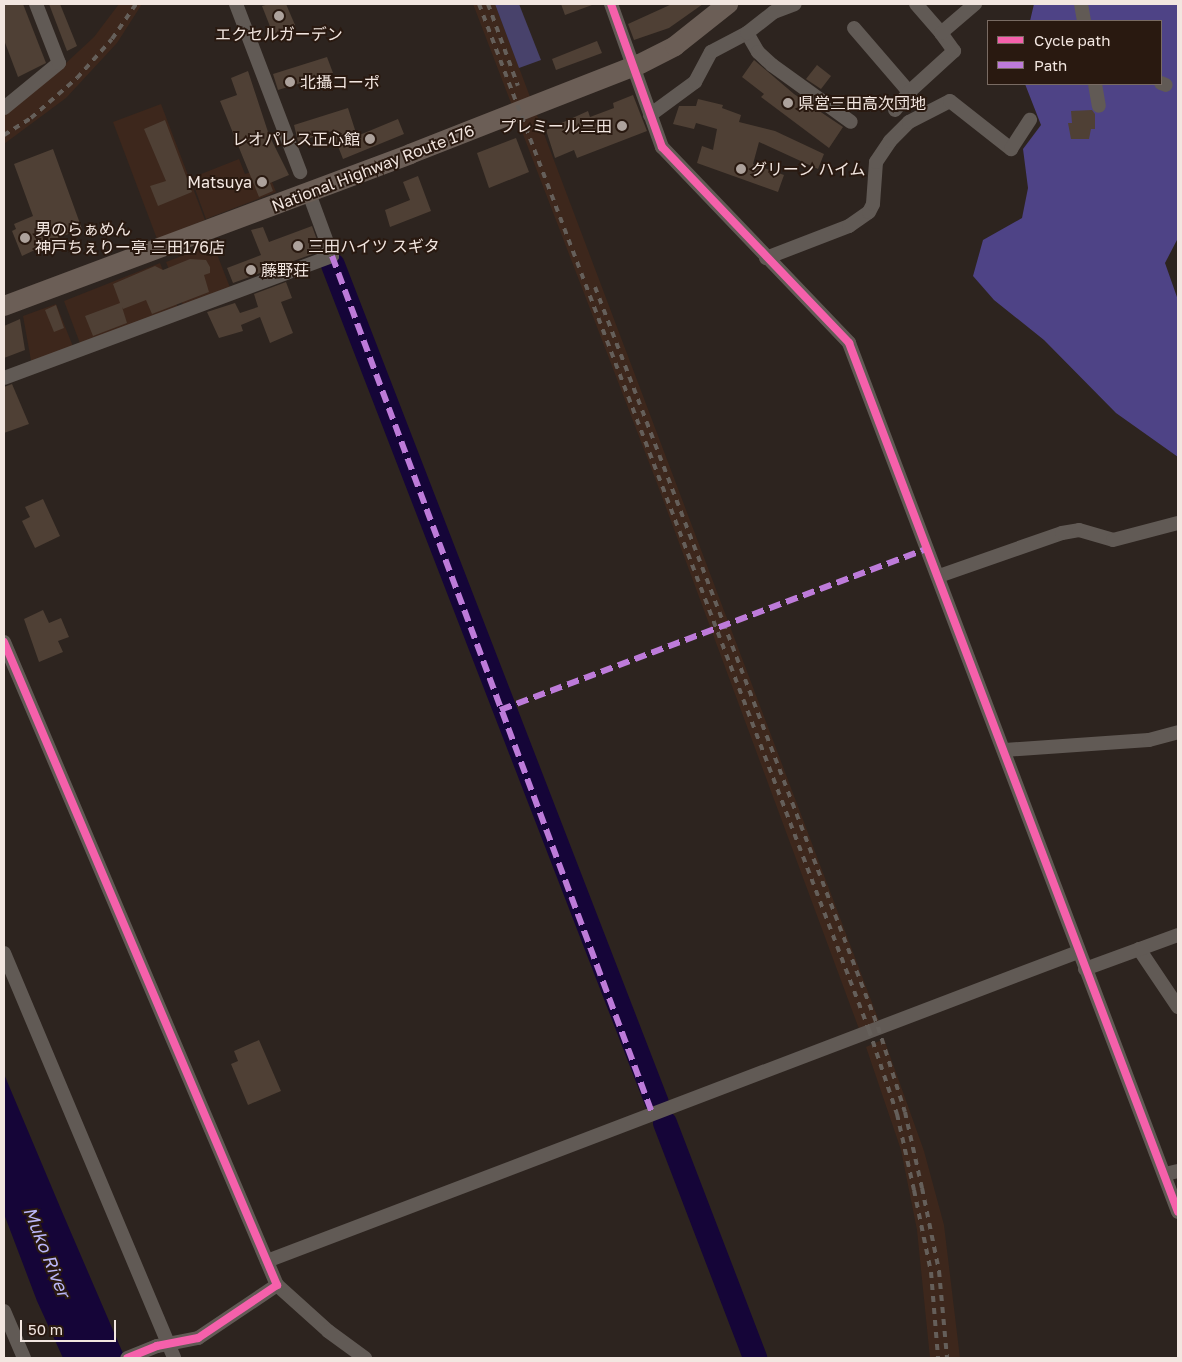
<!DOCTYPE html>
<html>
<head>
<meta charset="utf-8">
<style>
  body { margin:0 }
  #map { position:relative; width:1182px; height:1362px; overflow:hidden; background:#2d241f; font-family:"Golos Text","Noto Sans JP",sans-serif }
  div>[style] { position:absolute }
  .built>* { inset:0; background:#3d271c }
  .green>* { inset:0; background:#48426b }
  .forest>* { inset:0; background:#4e4386 }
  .water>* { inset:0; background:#150538 }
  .river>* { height:24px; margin:-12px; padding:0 12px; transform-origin:12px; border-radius:12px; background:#150538 }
  .building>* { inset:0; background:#4f4035 }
  .minor>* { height:14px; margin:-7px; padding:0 7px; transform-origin:7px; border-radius:7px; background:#615a55 }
  .highway>* { height:20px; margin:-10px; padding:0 10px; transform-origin:10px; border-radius:10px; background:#6b5e56 }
  .rail>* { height:4px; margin-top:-2px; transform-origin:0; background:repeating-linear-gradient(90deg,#655f5a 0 6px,transparent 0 12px) }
  .quiet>* { height:6px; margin-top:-3px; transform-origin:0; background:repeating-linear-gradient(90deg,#bd7bd9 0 12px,transparent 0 18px) }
  .cycleway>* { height:8px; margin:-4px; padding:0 4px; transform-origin:4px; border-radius:4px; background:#f560ab }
  .dots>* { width:14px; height:14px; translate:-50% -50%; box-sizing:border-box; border:2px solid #291910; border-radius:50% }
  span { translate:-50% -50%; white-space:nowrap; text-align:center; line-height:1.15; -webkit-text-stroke:4px #291910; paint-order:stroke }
  .poi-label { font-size:16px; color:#f2e6e0 }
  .left { translate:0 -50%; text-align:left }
  .right { translate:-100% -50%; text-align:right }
  .street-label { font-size:16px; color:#f2e6e0 }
  .water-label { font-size:18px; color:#bab6f7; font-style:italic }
  .frame { position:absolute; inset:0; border:5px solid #f2e6e0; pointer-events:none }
  .legend { position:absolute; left:987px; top:20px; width:175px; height:65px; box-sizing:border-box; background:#291910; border:1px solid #796b63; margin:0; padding:6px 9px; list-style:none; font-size:15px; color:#f2e6e0 }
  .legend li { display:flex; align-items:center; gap:10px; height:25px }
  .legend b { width:25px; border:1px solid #796b63 }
  .scale { position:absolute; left:20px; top:1320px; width:96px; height:22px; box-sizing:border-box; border:2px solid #f2e6e0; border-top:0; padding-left:6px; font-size:15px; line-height:18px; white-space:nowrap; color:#f2e6e0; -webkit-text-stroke:4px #291910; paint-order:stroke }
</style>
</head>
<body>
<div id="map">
  <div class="built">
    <i style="clip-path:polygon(119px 4px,142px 4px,117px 43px,66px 98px,4px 144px,4px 114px,66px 63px,94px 37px)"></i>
    <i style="clip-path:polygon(473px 4px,495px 4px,879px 1021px,859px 1029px,658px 486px)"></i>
    <i style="clip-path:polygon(161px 104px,205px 220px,157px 239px,113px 122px)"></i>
    <i style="clip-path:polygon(239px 159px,245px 174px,266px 167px,276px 192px,206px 219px,191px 178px)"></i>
    <i style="clip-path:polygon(213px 244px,231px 290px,184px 308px,166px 262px)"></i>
    <i style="clip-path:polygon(160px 263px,179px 310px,81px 346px,64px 301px)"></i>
    <i style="clip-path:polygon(56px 304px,74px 349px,32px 366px,23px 316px)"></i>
    <i style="clip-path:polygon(884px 1039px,924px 1151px,944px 1225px,960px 1358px,930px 1358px,917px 1230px,901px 1150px,866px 1047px)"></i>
  </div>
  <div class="green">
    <i style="clip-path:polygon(495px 4px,519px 4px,541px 60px,519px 68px)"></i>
  </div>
  <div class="forest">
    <i style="clip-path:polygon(1034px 4px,1178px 4px,1178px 238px,1165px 263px,1178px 300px,1178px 457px,1116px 413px,1044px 340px,994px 300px,973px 276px,983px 240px,1022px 218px,1028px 188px,1023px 149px,1041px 125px,1025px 84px,1161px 84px,1161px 21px,1030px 21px)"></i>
  </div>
  <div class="water">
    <i style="clip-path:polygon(4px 1074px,63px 1214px,125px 1358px,63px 1358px,37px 1301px,4px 1214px)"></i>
  </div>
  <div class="river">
    <i style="left:333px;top:265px;width:898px;rotate:68.86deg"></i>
    <i style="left:665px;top:1123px;width:252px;rotate:69deg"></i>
  </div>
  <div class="building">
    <i style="clip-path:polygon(4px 4px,23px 4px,46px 63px,18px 77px,4px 40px)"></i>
    <i style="clip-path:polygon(49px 4px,60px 4px,77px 46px,67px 51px)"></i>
    <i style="clip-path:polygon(269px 4px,286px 4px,295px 25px,273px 34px,262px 6px)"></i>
    <i style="clip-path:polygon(561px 4px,592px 4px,592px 5px,565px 15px)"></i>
    <i style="clip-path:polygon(672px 4px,703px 4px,669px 28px,634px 40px,628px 24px)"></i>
    <i style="clip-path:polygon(597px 41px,602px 53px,556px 70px,552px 59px)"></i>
    <i style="clip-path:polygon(327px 57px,333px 73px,278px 90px,273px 74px)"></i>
    <i style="clip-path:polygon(754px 60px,794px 94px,843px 127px,829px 148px,761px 97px,764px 94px,742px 77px)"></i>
    <i style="clip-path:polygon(817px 65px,831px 76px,821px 89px,806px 79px)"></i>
    <i style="clip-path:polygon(248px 71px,269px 135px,289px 175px,270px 183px,273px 191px,259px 197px,220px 101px,237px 95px,231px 78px)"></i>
    <i style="clip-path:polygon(633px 95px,647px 131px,577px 158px,574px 150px,555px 158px,546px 130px,588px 111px,590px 117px,614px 108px,613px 103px)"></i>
    <i style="clip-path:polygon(698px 99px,723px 105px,722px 108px,741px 115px,739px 122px,775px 131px,824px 154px,818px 169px,759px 142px,753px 164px,784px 175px,778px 192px,697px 163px,702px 146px,713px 150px,717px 129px,696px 123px,694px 129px,673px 124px,679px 106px,696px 106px)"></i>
    <i style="clip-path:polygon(348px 108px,357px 136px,398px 119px,404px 134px,343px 159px,332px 131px,298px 142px,294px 125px)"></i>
    <i style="clip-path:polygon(1092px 110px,1095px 114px,1095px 129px,1091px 129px,1089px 139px,1071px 139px,1068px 123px,1072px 123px,1071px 111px)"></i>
    <i style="clip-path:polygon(165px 120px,192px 192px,158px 206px,150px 186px,166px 181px,144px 129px)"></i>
    <i style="clip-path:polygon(516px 138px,529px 172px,489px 188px,477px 153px)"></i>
    <i style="clip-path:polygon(53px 149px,82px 229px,36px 246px,37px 249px,22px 256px,12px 231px,16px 229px,14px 224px,33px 216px,14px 164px)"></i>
    <i style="clip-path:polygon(418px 176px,431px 211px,390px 227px,385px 210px,410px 200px,403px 182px)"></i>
    <i style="clip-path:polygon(312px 226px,321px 251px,233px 283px,227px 268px,261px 255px,251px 230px,263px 227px,269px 242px)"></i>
    <i style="clip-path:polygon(190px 259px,206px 260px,210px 267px,210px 273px,204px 275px,209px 292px,152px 314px,146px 300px,123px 309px,122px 307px,127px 323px,93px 336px,85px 316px,120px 303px,113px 284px,155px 266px,163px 270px)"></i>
    <i style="clip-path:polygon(286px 282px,292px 298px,281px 302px,293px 333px,270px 343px,260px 317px,241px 325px,243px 331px,219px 338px,207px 312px,235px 303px,240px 313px,258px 307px,254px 294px)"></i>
    <i style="clip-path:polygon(56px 305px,64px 328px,54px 332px,45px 310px)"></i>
    <i style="clip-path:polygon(20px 319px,25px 350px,4px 358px,4px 326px)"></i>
    <i style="clip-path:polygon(12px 384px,29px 424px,4px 433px,4px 387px)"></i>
    <i style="clip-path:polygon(43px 499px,60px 536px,35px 548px,22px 521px,30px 517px,25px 507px)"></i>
    <i style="clip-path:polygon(43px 610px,49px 623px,61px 618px,69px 637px,58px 641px,63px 652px,39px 662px,24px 619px)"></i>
    <i style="clip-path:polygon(259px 1040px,281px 1091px,248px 1105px,231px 1064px,238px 1061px,234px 1051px)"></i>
  </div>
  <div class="minor">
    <i style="left:236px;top:4px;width:180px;rotate:69.1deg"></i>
    <i style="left:611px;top:4px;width:152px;rotate:70.4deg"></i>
    <i style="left:662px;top:147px;width:271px;rotate:46.3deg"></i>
    <i style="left:849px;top:343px;width:929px;rotate:69.26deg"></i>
    <i style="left:916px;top:4px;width:38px;rotate:49deg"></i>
    <i style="left:1081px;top:4px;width:17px;rotate:80deg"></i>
    <i style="left:854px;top:28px;width:84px;rotate:49.3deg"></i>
    <i style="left:747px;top:33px;width:22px;rotate:60deg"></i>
    <i style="left:758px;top:52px;width:19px;rotate:43deg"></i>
    <i style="left:772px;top:65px;width:97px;rotate:35.8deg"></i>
    <i style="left:1161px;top:83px;width:5px;rotate:22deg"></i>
    <i style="left:1095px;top:84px;width:22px;rotate:80deg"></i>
    <i style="left:4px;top:108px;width:71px;rotate:-39.3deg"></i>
    <i style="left:59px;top:63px;width:63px;rotate:-111.3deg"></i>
    <i style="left:895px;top:110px;width:23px;rotate:-52deg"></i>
    <i style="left:909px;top:92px;width:61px;rotate:-42.3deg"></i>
    <i style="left:954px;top:51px;width:22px;rotate:-126deg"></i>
    <i style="left:941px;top:33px;width:45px;rotate:-40.5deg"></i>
    <i style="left:650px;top:115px;width:56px;rotate:-36.3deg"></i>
    <i style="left:695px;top:82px;width:34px;rotate:-62deg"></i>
    <i style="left:711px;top:52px;width:41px;rotate:-27.8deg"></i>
    <i style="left:747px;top:33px;width:34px;rotate:-38deg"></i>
    <i style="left:774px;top:12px;width:22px;rotate:-21deg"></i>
    <i style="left:766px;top:258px;width:89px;rotate:-21.1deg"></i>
    <i style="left:849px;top:226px;width:24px;rotate:-35deg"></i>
    <i style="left:869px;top:212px;width:9px;rotate:-63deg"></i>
    <i style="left:873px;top:204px;width:42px;rotate:-85.9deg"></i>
    <i style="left:876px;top:162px;width:25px;rotate:-56deg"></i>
    <i style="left:890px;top:141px;width:27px;rotate:-45deg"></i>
    <i style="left:909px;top:122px;width:46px;rotate:-27.1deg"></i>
    <i style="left:950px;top:101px;width:78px;rotate:38.2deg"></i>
    <i style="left:1011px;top:149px;width:35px;rotate:-57deg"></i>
    <i style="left:4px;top:378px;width:350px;rotate:-20.4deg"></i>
    <i style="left:332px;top:256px;width:61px;rotate:-110.2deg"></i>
    <i style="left:939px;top:576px;width:130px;rotate:-19.3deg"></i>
    <i style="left:1062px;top:533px;width:17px;rotate:-10deg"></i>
    <i style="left:1079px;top:530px;width:35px;rotate:16deg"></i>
    <i style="left:1113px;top:540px;width:67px;rotate:-14.7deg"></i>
    <i style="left:4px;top:642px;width:699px;rotate:67deg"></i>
    <i style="left:277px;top:1285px;width:95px;rotate:146.1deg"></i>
    <i style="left:198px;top:1338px;width:42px;rotate:169deg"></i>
    <i style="left:157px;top:1346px;width:32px;rotate:158deg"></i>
    <i style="left:1005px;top:750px;width:144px;rotate:-4deg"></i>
    <i style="left:1149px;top:740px;width:30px;rotate:-15deg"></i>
    <i style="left:1139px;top:949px;width:70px;rotate:56.1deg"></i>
    <i style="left:4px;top:953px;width:439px;rotate:67.2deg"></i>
    <i style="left:1085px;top:969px;width:99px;rotate:-20.1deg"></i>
    <i style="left:1165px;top:1174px;width:13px;rotate:-13deg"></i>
    <i style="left:267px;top:1261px;width:868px;rotate:-20.86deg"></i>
    <i style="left:277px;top:1285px;width:69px;rotate:42deg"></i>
    <i style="left:328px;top:1331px;width:46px;rotate:36.1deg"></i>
    <i style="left:4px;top:1311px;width:51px;rotate:66.9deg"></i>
  </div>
  <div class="highway">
    <i style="left:4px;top:306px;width:434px;rotate:-20.5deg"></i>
    <i style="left:410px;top:154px;width:247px;rotate:-21.4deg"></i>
    <i style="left:640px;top:64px;width:39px;rotate:-27deg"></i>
    <i style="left:675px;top:46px;width:68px;rotate:-38.4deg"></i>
  </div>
  <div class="rail">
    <i style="left:479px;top:4px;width:1098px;rotate:69.19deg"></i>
    <i style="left:869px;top:1030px;width:89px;rotate:71.6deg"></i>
    <i style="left:897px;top:1114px;width:78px;rotate:77.4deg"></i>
    <i style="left:914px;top:1190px;width:84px;rotate:78.3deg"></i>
    <i style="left:931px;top:1272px;width:86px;rotate:85.3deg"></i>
    <i style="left:488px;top:4px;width:87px;rotate:69.9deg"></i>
    <i style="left:4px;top:135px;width:32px;rotate:-32deg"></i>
    <i style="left:31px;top:118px;width:61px;rotate:-41deg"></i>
    <i style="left:77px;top:78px;width:52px;rotate:-48.1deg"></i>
    <i style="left:112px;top:39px;width:42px;rotate:-55.6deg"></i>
    <i style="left:595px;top:287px;width:792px;rotate:69.07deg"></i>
    <i style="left:878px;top:1027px;width:89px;rotate:72.4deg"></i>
    <i style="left:905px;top:1112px;width:78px;rotate:77.4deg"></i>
    <i style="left:922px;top:1188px;width:85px;rotate:78.4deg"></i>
    <i style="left:939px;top:1271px;width:87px;rotate:84.7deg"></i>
  </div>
  <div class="quiet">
    <i style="left:332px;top:256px;width:915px;rotate:69.52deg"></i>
    <i style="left:500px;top:710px;width:458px;rotate:-20.7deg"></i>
  </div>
  <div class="cycleway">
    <i style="left:611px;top:4px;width:152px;rotate:70.4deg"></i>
    <i style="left:662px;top:147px;width:271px;rotate:46.3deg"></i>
    <i style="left:849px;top:343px;width:929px;rotate:69.26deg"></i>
    <i style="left:4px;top:642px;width:699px;rotate:67deg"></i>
    <i style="left:277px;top:1285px;width:95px;rotate:146.1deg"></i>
    <i style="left:198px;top:1338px;width:42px;rotate:169deg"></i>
    <i style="left:157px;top:1346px;width:32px;rotate:158deg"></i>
  </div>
  <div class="dots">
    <i style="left:279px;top:16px;background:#ada29c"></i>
    <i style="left:290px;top:82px;background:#ada29c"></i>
    <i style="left:788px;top:103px;background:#ada29c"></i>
    <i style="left:622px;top:126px;background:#ada29c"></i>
    <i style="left:370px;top:139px;background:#ada29c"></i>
    <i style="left:741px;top:169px;background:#ada29c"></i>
    <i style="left:262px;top:182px;background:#ada29c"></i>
    <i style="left:25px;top:238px;background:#ada29c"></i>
    <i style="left:298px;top:246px;background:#ada29c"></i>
    <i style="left:251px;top:270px;background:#ada29c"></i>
  </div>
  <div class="poi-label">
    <span style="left:279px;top:34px">エクセルガーデン</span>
    <span class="left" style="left:300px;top:82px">北攝コーポ</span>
    <span class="left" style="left:798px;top:103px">県営三田高次団地</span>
    <span class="right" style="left:612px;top:126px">プレミール三田</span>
    <span class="right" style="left:360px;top:139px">レオパレス正心館</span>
    <span class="left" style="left:751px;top:169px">グリーン ハイム</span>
    <span class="right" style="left:252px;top:182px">Matsuya</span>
    <span class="left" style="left:35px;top:238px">男のらぁめん<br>神戸ちぇりー亭 三田176店</span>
    <span class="left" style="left:308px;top:246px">三田ハイツ スギタ</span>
    <span class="left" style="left:261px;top:270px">藤野荘</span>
  </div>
  <div class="street-label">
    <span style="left:373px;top:168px;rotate:-21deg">National Highway Route 176</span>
  </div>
  <div class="water-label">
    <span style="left:47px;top:1252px;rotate:68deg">Muko River</span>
  </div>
  <div class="frame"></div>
  <ul class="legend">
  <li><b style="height:6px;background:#f560ab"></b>Cycle path</li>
  <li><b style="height:6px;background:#bd7bd9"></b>Path</li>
  </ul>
  <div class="scale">50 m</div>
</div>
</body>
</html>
